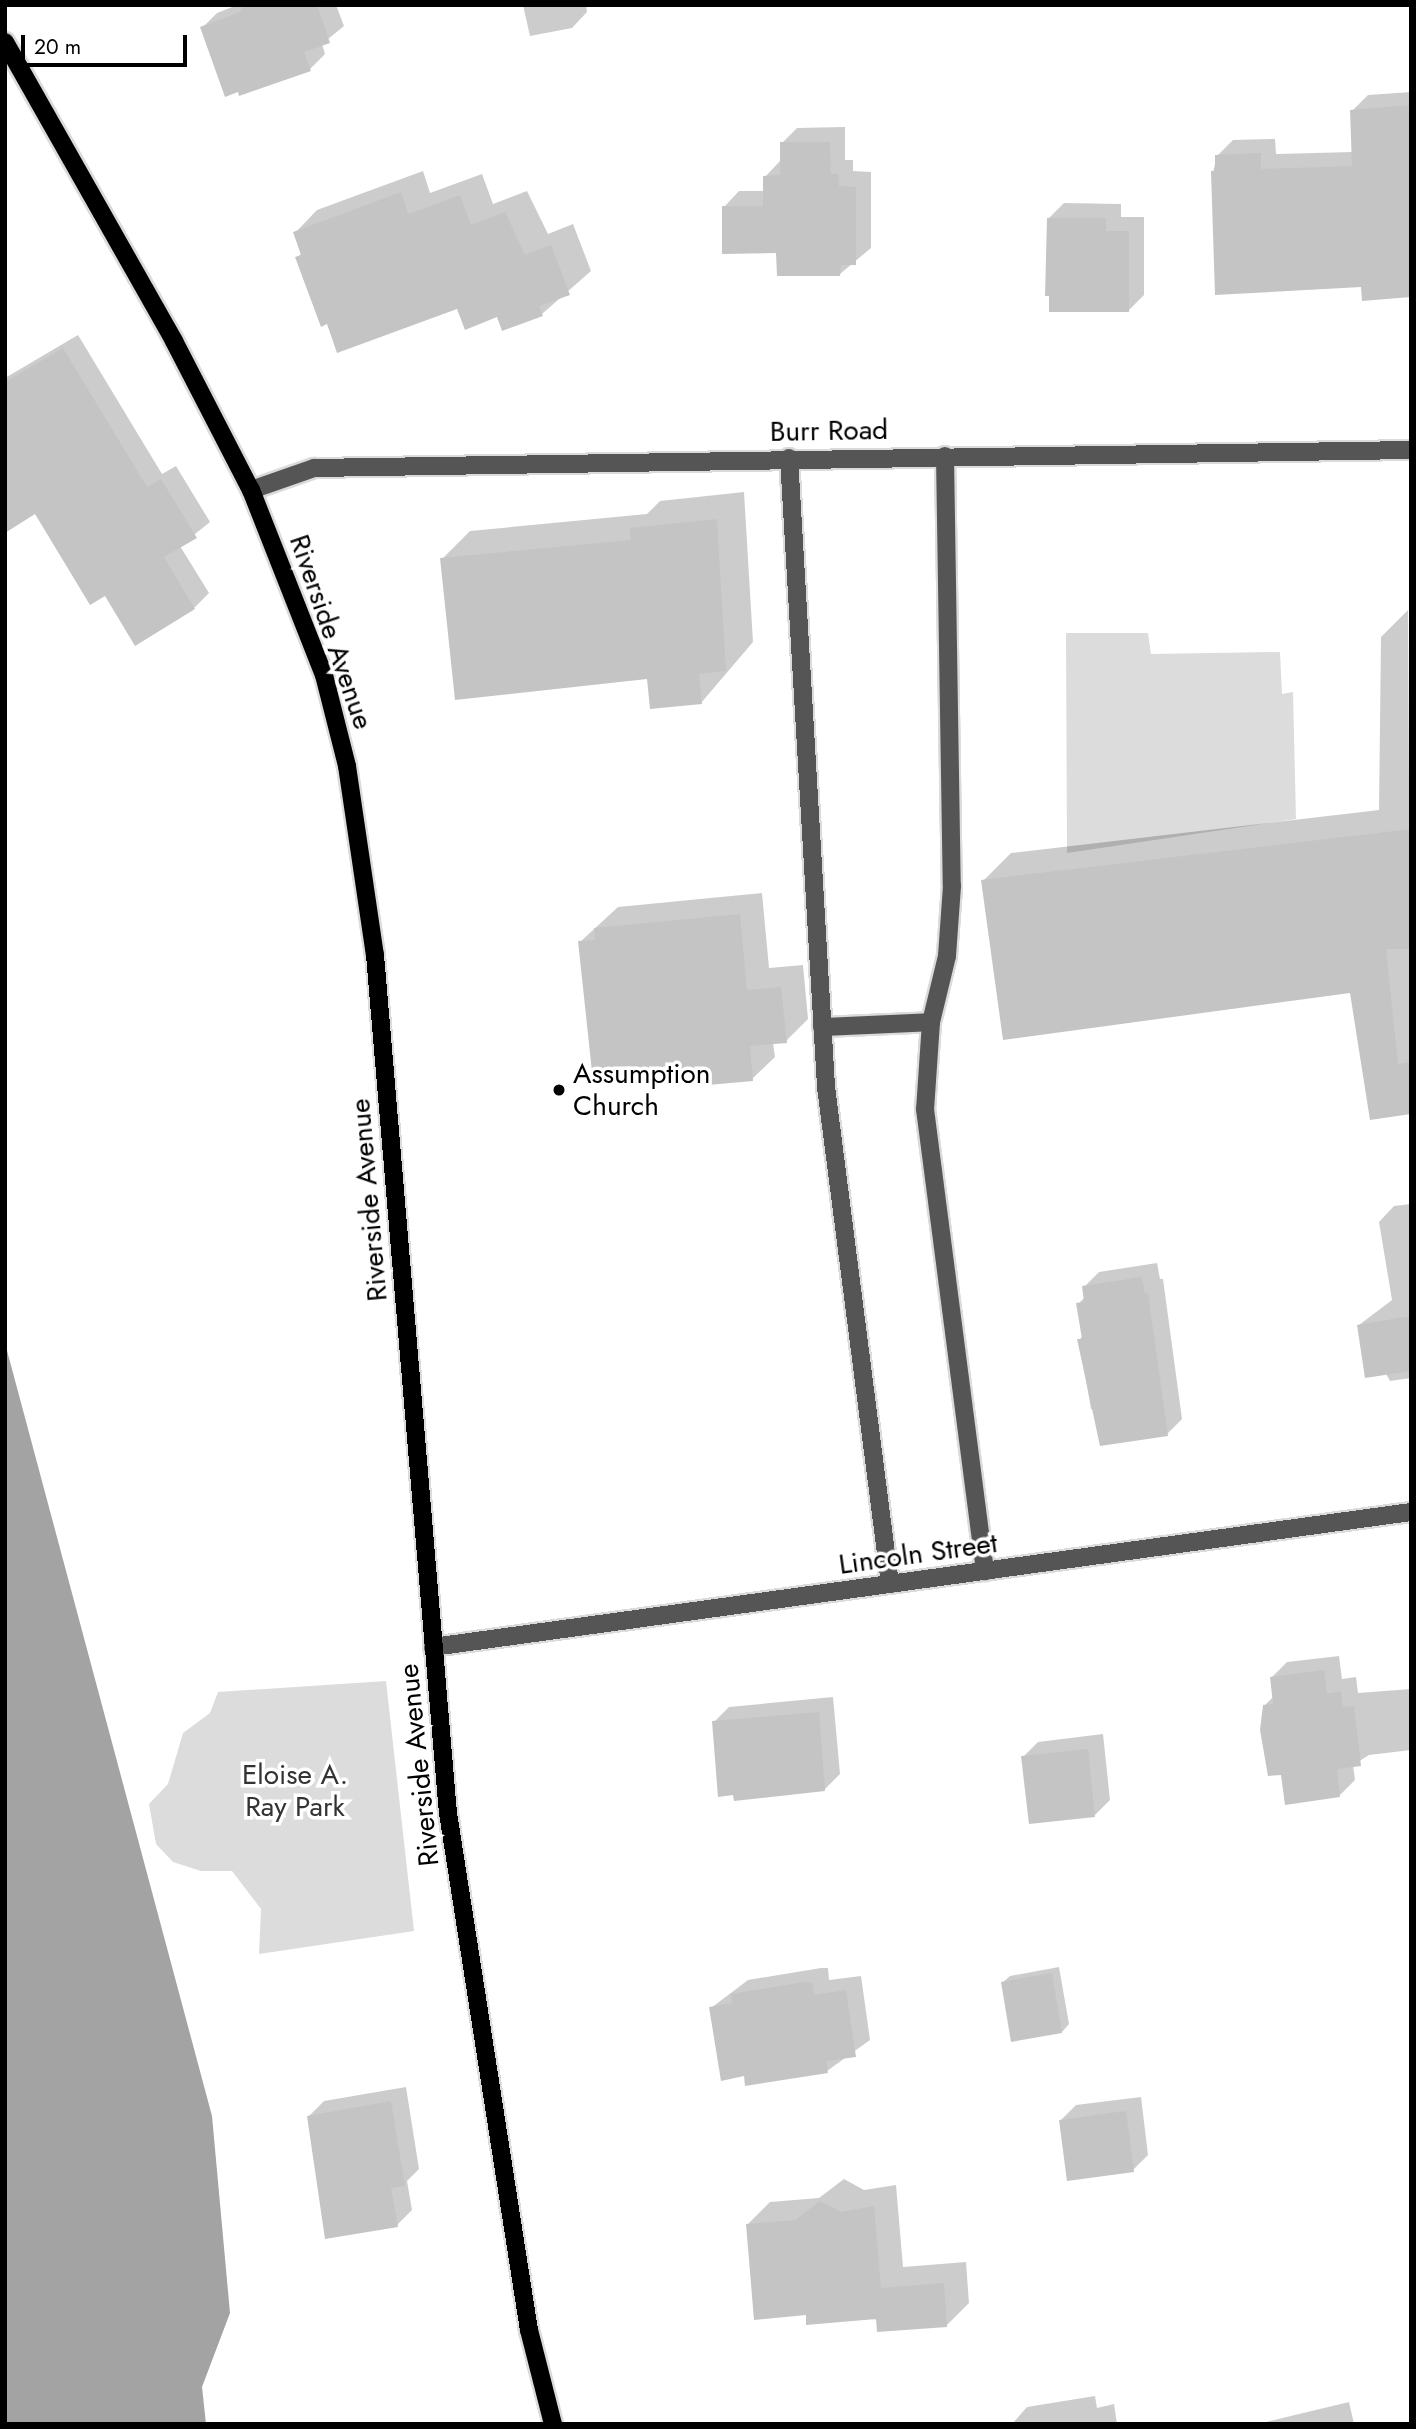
<!DOCTYPE html>
<html>
<head>
<meta charset="utf-8">
<style>
  body { margin:0 }
  #map { position:relative; width:1416px; height:2429px; overflow:hidden; background:#fff; font-family:Jost,sans-serif }
  div>[style] { position:absolute }
  .green>* { inset:0; background:#dcdcdc }
  .water>* { inset:0; background:#a3a3a3 }
  .shadow>* { inset:0; background:#0003 }
  .building>* { inset:0; background:#c4c4c4 }
  .roads { filter:drop-shadow(2px 0 #dbdbdb) drop-shadow(-2px 0 #dbdbdb) drop-shadow(0 2px #dbdbdb) drop-shadow(0 -2px #dbdbdb) }
  .minor>* { height:18px; margin:-9px; padding:0 9px; transform-origin:9px; border-radius:9px; background:#555 }
  .major>* { height:18px; margin:-9px; padding:0 9px; transform-origin:9px; border-radius:9px; background:#000 }
  .dots>* { width:19px; height:19px; translate:-50% -50%; box-sizing:border-box; border:4px solid #fff; border-radius:50% }
  span { translate:-50% -50%; white-space:nowrap; text-align:center; line-height:1.15; -webkit-text-stroke:7px #fff; paint-order:stroke }
  .street-label { font-size:28px; color:#000 }
  .poi-label { font-size:28px; color:#000 }
  .left { translate:0 -50%; text-align:left }
  .park-label { font-size:28px; color:#333 }
  .frame { position:absolute; inset:0; border:7px solid #000; pointer-events:none }
  .scale { position:absolute; left:21px; top:35px; width:166px; height:32px; box-sizing:border-box; border:4px solid #000; border-top:0; padding-left:9px; font-size:21px; line-height:24px; white-space:nowrap; color:#000; -webkit-text-stroke:5px #fff; paint-order:stroke }
</style>
</head>
<body>
<div id="map">
  <div class="green">
    <i style="clip-path:polygon(1066px 633px,1148px 633px,1151px 654px,1280px 652px,1282px 694px,1293px 692px,1296px 819px,1067px 853px)"></i>
    <i style="clip-path:polygon(386px 1681px,414px 1931px,259px 1954px,261px 1909px,232px 1871px,201px 1871px,173px 1862px,156px 1844px,149px 1804px,168px 1784px,183px 1733px,210px 1713px,218px 1692px)"></i>
  </div>
  <div class="water">
    <i style="clip-path:polygon(5px 1343px,212px 2116px,230px 2313px,202px 2387px,206px 2424px,5px 2424px)"></i>
  </div>
  <div class="shadow">
    <i style="clip-path:polygon(237px 5px,336px 5px,344px 26px,322px 44px,325px 54px,310px 69px,202px 28px,217px 13px)"></i>
    <i style="clip-path:polygon(523px 5px,586px 5px,587px 12px,572px 28px,530px 36px)"></i>
    <i style="clip-path:polygon(1411px 92px,1411px 295px,1362px 285px,1213px 172px,1217px 156px,1233px 140px,1275px 139px,1276px 154px,1353px 152px,1352px 111px,1368px 95px)"></i>
    <i style="clip-path:polygon(845px 127px,845px 160px,853px 160px,853px 171px,871px 172px,871px 248px,840px 274px,778px 251px,724px 207px,739px 191px,765px 191px,765px 177px,780px 161px,782px 143px,797px 128px)"></i>
    <i style="clip-path:polygon(423px 171px,430px 193px,482px 174px,493px 204px,527px 191px,548px 234px,573px 224px,591px 271px,542px 314px,498px 315px,458px 307px,328px 322px,297px 258px,302px 253px,295px 233px,317px 210px)"></i>
    <i style="clip-path:polygon(1064px 203px,1121px 204px,1121px 217px,1144px 217px,1144px 295px,1129px 310px,1048px 219px)"></i>
    <i style="clip-path:polygon(78px 335px,162px 474px,176px 466px,210px 522px,180px 546px,209px 593px,194px 608px,135px 644px,5px 431px,5px 378px)"></i>
    <i style="clip-path:polygon(744px 492px,753px 642px,701px 703px,442px 559px,470px 531px,647px 514px,660px 501px)"></i>
    <i style="clip-path:polygon(1408px 610px,1411px 1112px,1351px 992px,983px 881px,1011px 853px,1379px 810px,1381px 637px)"></i>
    <i style="clip-path:polygon(762px 893px,769px 968px,803px 965px,808px 1019px,786px 1041px,773px 1043px,775px 1057px,752px 1079px,697px 1069px,580px 942px,618px 907px)"></i>
    <i style="clip-path:polygon(1411px 1204px,1411px 1378px,1390px 1381px,1359px 1325px,1392px 1300px,1379px 1222px,1394px 1206px)"></i>
    <i style="clip-path:polygon(1157px 1263px,1160px 1279px,1163px 1279px,1182px 1419px,1167px 1434px,1091px 1409px,1079px 1340px,1083px 1336px,1078px 1304px,1085px 1297px,1084px 1287px,1099px 1272px)"></i>
    <i style="clip-path:polygon(1339px 1656px,1342px 1679px,1356px 1677px,1358px 1693px,1411px 1689px,1411px 1750px,1369px 1755px,1353px 1765px,1355px 1780px,1340px 1795px,1283px 1773px,1264px 1706px,1274px 1696px,1272px 1677px,1287px 1662px)"></i>
    <i style="clip-path:polygon(833px 1697px,840px 1774px,825px 1789px,714px 1722px,729px 1707px)"></i>
    <i style="clip-path:polygon(1103px 1734px,1110px 1800px,1095px 1815px,1023px 1757px,1038px 1742px)"></i>
    <i style="clip-path:polygon(1059px 1967px,1069px 2024px,1062px 2032px,1002px 1983px,1010px 1976px)"></i>
    <i style="clip-path:polygon(821px 1968px,828px 1968px,829px 1980px,861px 1976px,870px 2040px,827px 2071px,745px 2074px,711px 2008px,748px 1980px)"></i>
    <i style="clip-path:polygon(406px 2087px,419px 2169px,407px 2181px,412px 2210px,397px 2225px,309px 2116px,324px 2101px)"></i>
    <i style="clip-path:polygon(1141px 2097px,1148px 2155px,1133px 2170px,1061px 2120px,1076px 2105px)"></i>
    <i style="clip-path:polygon(844px 2179px,864px 2190px,896px 2185px,903px 2267px,966px 2262px,969px 2303px,947px 2325px,807px 2314px,748px 2224px,770px 2202px,819px 2198px)"></i>
    <i style="clip-path:polygon(1095px 2396px,1097px 2408px,1114px 2404px,1117px 2424px,1012px 2424px,1027px 2407px)"></i>
    <i style="clip-path:polygon(1349px 2402px,1354px 2424px,1258px 2424px)"></i>
  </div>
  <div class="building">
    <i style="clip-path:polygon(243px 5px,317px 5px,330px 43px,304px 52px,311px 71px,239px 96px,238px 92px,225px 97px,200px 27px,240px 12px)"></i>
    <i style="clip-path:polygon(1411px 105px,1411px 297px,1362px 301px,1361px 287px,1215px 295px,1211px 171px,1215px 171px,1215px 155px,1261px 153px,1261px 169px,1352px 166px,1350px 110px)"></i>
    <i style="clip-path:polygon(780px 142px,830px 142px,831px 174px,838px 174px,839px 186px,856px 187px,856px 265px,841px 265px,840px 276px,777px 276px,776px 253px,722px 254px,722px 206px,763px 206px,763px 176px,780px 175px)"></i>
    <i style="clip-path:polygon(401px 192px,408px 214px,460px 195px,471px 225px,505px 212px,525px 255px,551px 245px,570px 295px,539px 306px,543px 316px,502px 331px,497px 317px,465px 330px,457px 309px,337px 353px,327px 324px,321px 327px,295px 257px,301px 255px,293px 232px)"></i>
    <i style="clip-path:polygon(1047px 218px,1106px 218px,1106px 231px,1129px 231px,1129px 312px,1049px 312px,1049px 296px,1045px 296px)"></i>
    <i style="clip-path:polygon(63px 348px,147px 487px,161px 479px,197px 538px,164px 557px,195px 609px,135px 646px,105px 596px,90px 605px,35px 514px,5px 533px,5px 382px)"></i>
    <i style="clip-path:polygon(717px 519px,726px 671px,699px 674px,702px 704px,650px 709px,647px 679px,455px 700px,440px 558px,631px 540px,630px 528px)"></i>
    <i style="clip-path:polygon(1411px 829px,1411px 949px,1386px 949px,1398px 1064px,1411px 1062px,1411px 1114px,1370px 1120px,1350px 993px,1003px 1040px,981px 880px)"></i>
    <i style="clip-path:polygon(740px 914px,747px 990px,781px 987px,787px 1043px,750px 1046px,753px 1081px,697px 1086px,696px 1071px,593px 1081px,578px 941px,595px 940px,594px 928px)"></i>
    <i style="clip-path:polygon(1142px 1277px,1145px 1294px,1148px 1293px,1168px 1436px,1100px 1446px,1077px 1339px,1082px 1339px,1076px 1303px,1084px 1302px,1082px 1286px)"></i>
    <i style="clip-path:polygon(1411px 1316px,1411px 1371px,1365px 1378px,1357px 1325px)"></i>
    <i style="clip-path:polygon(1324px 1670px,1327px 1694px,1341px 1691px,1343px 1707px,1354px 1706px,1361px 1766px,1337px 1769px,1340px 1797px,1285px 1805px,1281px 1775px,1268px 1776px,1260px 1730px,1263px 1705px,1273px 1704px,1270px 1677px)"></i>
    <i style="clip-path:polygon(819px 1712px,825px 1791px,734px 1801px,733px 1795px,718px 1797px,712px 1721px)"></i>
    <i style="clip-path:polygon(1088px 1749px,1095px 1817px,1029px 1824px,1021px 1756px)"></i>
    <i style="clip-path:polygon(1052px 1973px,1062px 2033px,1011px 2042px,1001px 1982px)"></i>
    <i style="clip-path:polygon(804px 1982px,813px 1983px,814px 1995px,846px 1990px,856px 2057px,826px 2061px,828px 2073px,745px 2086px,744px 2076px,721px 2081px,709px 2007px,732px 2003px,731px 1994px)"></i>
    <i style="clip-path:polygon(391px 2101px,405px 2186px,391px 2188px,398px 2227px,325px 2239px,307px 2116px)"></i>
    <i style="clip-path:polygon(1126px 2111px,1134px 2172px,1067px 2181px,1059px 2120px)"></i>
    <i style="clip-path:polygon(820px 2201px,841px 2212px,874px 2206px,881px 2288px,944px 2283px,947px 2327px,877px 2332px,876px 2319px,806px 2325px,806px 2315px,754px 2320px,746px 2224px,795px 2220px)"></i>
  </div>
  <div class="roads">
    <div class="minor">
      <i style="left:945px;top:456px;width:430px;rotate:89.1deg"></i>
      <i style="left:952px;top:886px;width:70px;rotate:94.1deg"></i>
      <i style="left:947px;top:956px;width:68px;rotate:103.6deg"></i>
      <i style="left:931px;top:1022px;width:87px;rotate:93.9deg"></i>
      <i style="left:925px;top:1109px;width:466px;rotate:82.6deg"></i>
      <i style="left:789px;top:458px;width:630px;rotate:86.63deg"></i>
      <i style="left:826px;top:1087px;width:501px;rotate:82.66deg"></i>
      <i style="left:251px;top:490px;width:67px;rotate:-19.2deg"></i>
      <i style="left:314px;top:468px;width:1097px;rotate:-0.94deg"></i>
      <i style="left:822px;top:1027px;width:109px;rotate:-2.6deg"></i>
      <i style="left:433px;top:1647px;width:987px;rotate:-7.86deg"></i>
    </div>
    <div class="major">
      <i style="left:5px;top:42px;width:343px;rotate:60.5deg"></i>
      <i style="left:174px;top:341px;width:168px;rotate:62.7deg"></i>
      <i style="left:251px;top:490px;width:199px;rotate:68.5deg"></i>
      <i style="left:324px;top:675px;width:94px;rotate:75.8deg"></i>
      <i style="left:347px;top:766px;width:191px;rotate:81.6deg"></i>
      <i style="left:375px;top:955px;width:861px;rotate:85.14deg"></i>
      <i style="left:448px;top:1813px;width:523px;rotate:81.1deg"></i>
      <i style="left:529px;top:2330px;width:97px;rotate:75.7deg"></i>
    </div>
  </div>
  <div class="dots">
    <i style="left:559px;top:1090px;background:#000"></i>
  </div>
  <div class="street-label">
    <span style="left:829px;top:431px;rotate:-1deg">Burr Road</span>
    <span style="left:331px;top:632px;rotate:71deg">Riverside Avenue</span>
    <span style="left:369px;top:1200px;rotate:-95deg">Riverside Avenue</span>
    <span style="left:918px;top:1554px;rotate:-8deg">Lincoln Street</span>
    <span style="left:419px;top:1765px;rotate:-96deg">Riverside Avenue</span>
  </div>
  <div class="poi-label">
    <span class="left" style="left:573px;top:1090px">Assumption<br>Church</span>
  </div>
  <div class="park-label">
    <span style="left:295px;top:1791px">Eloise A.<br>Ray Park</span>
  </div>
  <div class="frame"></div>
  <div class="scale">20 m</div>
</div>
</body>
</html>
